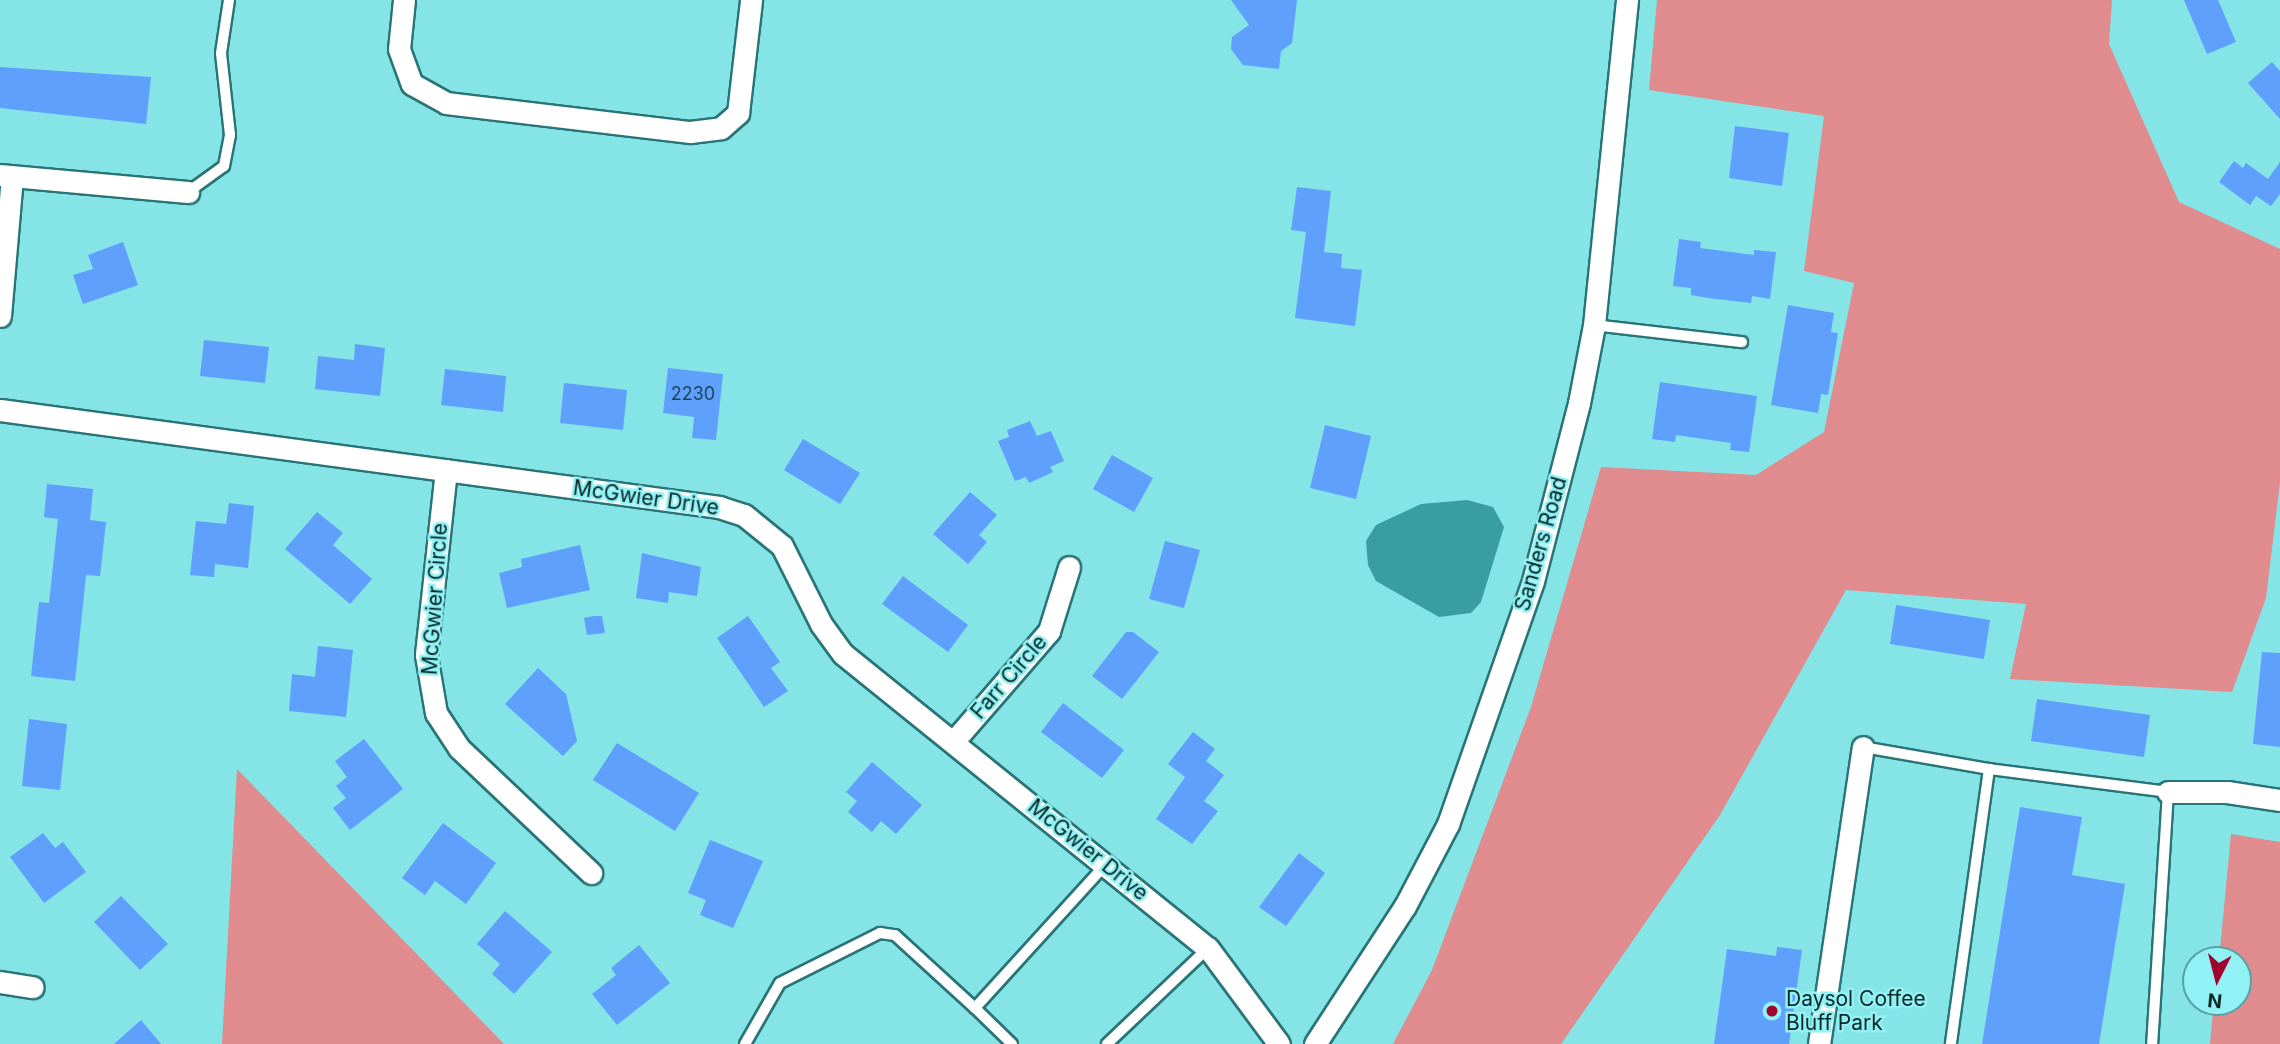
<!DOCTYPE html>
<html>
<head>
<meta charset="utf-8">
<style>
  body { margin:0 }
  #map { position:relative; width:2280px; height:1044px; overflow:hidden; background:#84e4e6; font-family:Inter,sans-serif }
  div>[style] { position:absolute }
  .green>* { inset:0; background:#e08b8e }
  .water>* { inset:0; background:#3a9ea1 }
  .building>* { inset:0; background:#60a0fd }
  .roads { filter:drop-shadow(2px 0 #297476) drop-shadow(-2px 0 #297476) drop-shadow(0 2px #297476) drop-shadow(0 -2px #297476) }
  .lane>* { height:10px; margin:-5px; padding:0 5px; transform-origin:5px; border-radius:5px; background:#fff }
  .street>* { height:21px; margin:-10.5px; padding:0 10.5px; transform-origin:10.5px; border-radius:10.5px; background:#fff }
  .dots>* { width:19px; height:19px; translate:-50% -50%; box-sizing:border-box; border:4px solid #91f1f4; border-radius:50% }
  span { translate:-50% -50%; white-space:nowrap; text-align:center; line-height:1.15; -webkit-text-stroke:5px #91f1f4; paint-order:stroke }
  .number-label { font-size:18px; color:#1d455c }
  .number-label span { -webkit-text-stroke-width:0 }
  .street-label { font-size:21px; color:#072727 }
  .poi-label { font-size:21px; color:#072727 }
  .left { translate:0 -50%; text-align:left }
  .north { position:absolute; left:2182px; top:946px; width:70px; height:70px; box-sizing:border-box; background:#91f1f4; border:2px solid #5aa0a2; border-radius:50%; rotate:186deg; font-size:19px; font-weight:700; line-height:28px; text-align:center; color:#072727 }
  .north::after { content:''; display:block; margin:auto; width:24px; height:32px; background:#a2032e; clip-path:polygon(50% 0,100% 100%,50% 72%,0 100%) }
</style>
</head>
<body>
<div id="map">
  <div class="green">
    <i style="clip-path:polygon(1657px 0,2112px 0,2109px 44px,2179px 202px,2280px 249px,2280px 482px,2266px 598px,2232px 692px,2010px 679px,2026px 604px,1846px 590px,1720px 815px,1561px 1044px,1393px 1044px,1432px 970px,1531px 707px,1601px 467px,1756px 475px,1824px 432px,1854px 283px,1804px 271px,1824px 116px,1649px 90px)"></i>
    <i style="clip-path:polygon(237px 769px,504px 1044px,222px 1044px)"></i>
    <i style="clip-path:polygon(2231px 834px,2280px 842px,2280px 1044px,2210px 1044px,2214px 1002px,2238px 1002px,2238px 960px,2219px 960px)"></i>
  </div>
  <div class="water">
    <i style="clip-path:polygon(1467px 500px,1493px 507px,1504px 527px,1481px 602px,1471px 613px,1439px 617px,1376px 581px,1368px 565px,1366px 541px,1376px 525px,1421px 504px)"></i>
  </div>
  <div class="building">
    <i style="clip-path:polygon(1231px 0,1297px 0,1292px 43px,1281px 51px,1279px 69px,1243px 65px,1231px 49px,1232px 37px,1249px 25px)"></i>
    <i style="clip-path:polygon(2184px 0,2218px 0,2236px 42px,2207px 54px)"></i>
    <i style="clip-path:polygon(2272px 62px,2280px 71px,2280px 119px,2248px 83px)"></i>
    <i style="clip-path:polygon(0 67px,151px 77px,146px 124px,0 108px)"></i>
    <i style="clip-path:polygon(1735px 126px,1789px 133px,1782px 186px,1729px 178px)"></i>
    <i style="clip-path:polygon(2234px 161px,2243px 168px,2246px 163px,2268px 179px,2280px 162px,2280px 194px,2271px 206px,2256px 196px,2250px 205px,2219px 182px)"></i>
    <i style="clip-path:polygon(1297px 187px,1331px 191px,1324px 252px,1342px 254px,1341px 268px,1362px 270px,1355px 326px,1295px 318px,1306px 232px,1291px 230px)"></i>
    <i style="clip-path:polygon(1679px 239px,1701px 242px,1700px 248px,1754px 255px,1754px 250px,1776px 252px,1770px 299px,1752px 296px,1751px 303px,1708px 298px,1691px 295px,1691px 288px,1673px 286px)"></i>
    <i style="clip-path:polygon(123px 242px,138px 285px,83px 304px,73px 275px,93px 269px,88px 255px)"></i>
    <i style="clip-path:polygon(1788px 305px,1834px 313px,1831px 332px,1838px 333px,1828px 395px,1821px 394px,1818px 413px,1771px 405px)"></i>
    <i style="clip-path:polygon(204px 340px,269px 347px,265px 383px,200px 376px)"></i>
    <i style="clip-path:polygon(355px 344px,385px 348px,380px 396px,315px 389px,318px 356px,354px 360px)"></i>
    <i style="clip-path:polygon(668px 368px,723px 374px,716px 440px,692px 438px,694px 417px,663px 413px)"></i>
    <i style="clip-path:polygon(445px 369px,506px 376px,503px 412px,441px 405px)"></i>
    <i style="clip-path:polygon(1660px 382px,1757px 396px,1749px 452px,1730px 450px,1731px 443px,1676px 435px,1675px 442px,1652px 439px)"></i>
    <i style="clip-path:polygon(564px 383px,627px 390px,623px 430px,560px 423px)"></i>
    <i style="clip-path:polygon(1030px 421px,1037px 436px,1051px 431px,1064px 461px,1050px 467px,1053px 472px,1029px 483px,1026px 477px,1015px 481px,998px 441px,1009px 437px,1007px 430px)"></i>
    <i style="clip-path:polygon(1325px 425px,1371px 436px,1356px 499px,1310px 488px)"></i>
    <i style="clip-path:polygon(803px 439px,860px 473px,840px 504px,784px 470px)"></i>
    <i style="clip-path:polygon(1112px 455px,1153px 478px,1134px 512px,1093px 489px)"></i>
    <i style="clip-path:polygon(47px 484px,93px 489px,90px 520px,106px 522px,100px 576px,86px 575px,75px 681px,31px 676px,39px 602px,49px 603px,58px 519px,44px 517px)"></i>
    <i style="clip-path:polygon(970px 492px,997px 515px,979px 535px,987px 542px,968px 564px,933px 534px)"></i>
    <i style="clip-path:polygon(229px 503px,254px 506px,248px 568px,215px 564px,214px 577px,190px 575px,196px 521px,226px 524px)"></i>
    <i style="clip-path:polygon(317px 512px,343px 533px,333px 545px,372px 579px,350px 604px,285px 549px)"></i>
    <i style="clip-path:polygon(1165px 541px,1200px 550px,1184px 608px,1149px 599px)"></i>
    <i style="clip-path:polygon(580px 545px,590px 590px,507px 608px,499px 573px,522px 567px,521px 559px)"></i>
    <i style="clip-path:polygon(642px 553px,701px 567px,697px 596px,669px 592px,668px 603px,636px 598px)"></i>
    <i style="clip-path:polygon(903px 576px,968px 625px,948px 652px,882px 604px)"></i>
    <i style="clip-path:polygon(1896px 605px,1990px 620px,1984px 659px,1890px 644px)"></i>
    <i style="clip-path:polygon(594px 616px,602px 616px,605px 633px,587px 635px,584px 618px)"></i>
    <i style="clip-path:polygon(748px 616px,780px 662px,771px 668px,788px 691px,764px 707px,717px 638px)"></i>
    <i style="clip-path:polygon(1126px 632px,1133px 632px,1159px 652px,1122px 699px,1092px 676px)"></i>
    <i style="clip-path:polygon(318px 646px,353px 650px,346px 717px,289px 711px,292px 674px,315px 677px)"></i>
    <i style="clip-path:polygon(2262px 652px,2280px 653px,2280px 747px,2253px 744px)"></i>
    <i style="clip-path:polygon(538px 668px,566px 694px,577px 741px,563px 756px,505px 704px)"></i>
    <i style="clip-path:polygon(2037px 699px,2150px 715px,2144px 757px,2031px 741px)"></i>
    <i style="clip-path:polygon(1063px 703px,1124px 750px,1102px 778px,1041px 732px)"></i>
    <i style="clip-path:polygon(29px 719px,67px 724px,60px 790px,22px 786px)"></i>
    <i style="clip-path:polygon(1193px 732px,1215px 749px,1206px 761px,1224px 775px,1204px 801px,1218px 811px,1192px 844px,1156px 819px,1185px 777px,1168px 764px)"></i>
    <i style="clip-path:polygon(364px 739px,403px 789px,350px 830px,333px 808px,346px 798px,336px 786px,347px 777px,335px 761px)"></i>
    <i style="clip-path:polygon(617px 743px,699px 793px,675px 831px,593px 780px)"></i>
    <i style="clip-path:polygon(872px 762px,922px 805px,896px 834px,881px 821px,872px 832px,848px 812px,857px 801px,846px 792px)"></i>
    <i style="clip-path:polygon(2020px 807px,2082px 817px,2072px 875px,2125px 884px,2099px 1044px,1982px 1044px)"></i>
    <i style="clip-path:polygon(443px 823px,496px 863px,466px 904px,435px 881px,425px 895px,402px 878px)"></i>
    <i style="clip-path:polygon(43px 833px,55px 848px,63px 842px,86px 872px,44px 903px,10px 857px)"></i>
    <i style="clip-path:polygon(710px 840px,763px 861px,733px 928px,700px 915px,706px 900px,688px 893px)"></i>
    <i style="clip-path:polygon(1299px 853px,1325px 873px,1286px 926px,1259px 907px)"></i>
    <i style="clip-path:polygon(121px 896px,168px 944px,140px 970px,94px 922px)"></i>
    <i style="clip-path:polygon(505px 911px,552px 952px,514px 994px,492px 974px,500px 964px,477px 944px)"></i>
    <i style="clip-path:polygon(639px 945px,670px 983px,617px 1025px,592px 994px,616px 975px,611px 968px)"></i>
    <i style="clip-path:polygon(1777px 947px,1802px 950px,1789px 1044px,1714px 1044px,1727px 949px,1776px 956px)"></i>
    <i style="clip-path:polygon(141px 1020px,161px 1044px,114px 1044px)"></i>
  </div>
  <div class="roads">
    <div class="lane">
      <i style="left:188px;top:192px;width:44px;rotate:-35.8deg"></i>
      <i style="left:224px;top:166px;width:32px;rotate:-79deg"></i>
      <i style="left:230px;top:135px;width:82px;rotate:-96.3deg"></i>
      <i style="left:221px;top:53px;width:54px;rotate:-81.4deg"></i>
      <i style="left:1594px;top:325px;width:149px;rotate:6.6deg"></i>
      <i style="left:1863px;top:747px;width:128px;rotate:9.9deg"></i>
      <i style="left:1989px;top:769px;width:278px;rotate:97.9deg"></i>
      <i style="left:1989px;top:769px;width:180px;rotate:7.3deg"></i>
      <i style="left:2168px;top:792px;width:253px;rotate:93.6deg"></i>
      <i style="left:745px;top:1044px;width:70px;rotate:-60.2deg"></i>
      <i style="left:780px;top:983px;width:112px;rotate:-26.6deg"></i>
      <i style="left:880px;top:933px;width:15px;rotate:8deg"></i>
      <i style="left:895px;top:935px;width:108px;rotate:42.4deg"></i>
      <i style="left:1012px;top:1044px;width:52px;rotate:-135.8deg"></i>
      <i style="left:975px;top:1008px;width:195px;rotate:-47.7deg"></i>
      <i style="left:1107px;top:1044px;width:139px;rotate:-43.5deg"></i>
    </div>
    <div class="street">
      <i style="left:404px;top:0;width:49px;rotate:95.8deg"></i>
      <i style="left:399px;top:49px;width:37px;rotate:70deg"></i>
      <i style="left:412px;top:84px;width:39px;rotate:29deg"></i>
      <i style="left:446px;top:103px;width:246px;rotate:6.8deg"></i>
      <i style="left:690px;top:132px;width:31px;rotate:-7deg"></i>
      <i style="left:721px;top:128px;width:23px;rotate:-41deg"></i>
      <i style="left:738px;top:113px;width:114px;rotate:-83.4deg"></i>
      <i style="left:0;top:175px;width:189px;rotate:5.2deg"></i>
      <i style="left:0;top:316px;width:140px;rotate:-85.1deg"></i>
      <i style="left:0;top:410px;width:726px;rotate:7.68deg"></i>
      <i style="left:719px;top:507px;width:26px;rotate:18deg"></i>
      <i style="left:744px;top:515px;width:49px;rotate:39.2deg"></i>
      <i style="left:782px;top:546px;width:87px;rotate:63.4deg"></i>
      <i style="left:821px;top:624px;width:37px;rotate:54deg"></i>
      <i style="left:843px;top:654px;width:469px;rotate:38.9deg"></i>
      <i style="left:1208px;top:948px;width:119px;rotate:53.5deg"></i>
      <i style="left:446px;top:470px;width:186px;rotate:96.2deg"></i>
      <i style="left:426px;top:655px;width:59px;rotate:80.2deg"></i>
      <i style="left:436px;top:713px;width:42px;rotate:56.7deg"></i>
      <i style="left:459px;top:748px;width:182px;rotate:43.4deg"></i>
      <i style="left:953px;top:742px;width:147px;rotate:-49.1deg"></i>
      <i style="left:1049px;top:631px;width:67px;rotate:-72.6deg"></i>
      <i style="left:2168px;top:792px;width:59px"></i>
      <i style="left:2227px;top:792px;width:54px;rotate:8.6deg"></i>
      <i style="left:0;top:982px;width:33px;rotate:9deg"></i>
      <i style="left:1315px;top:1044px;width:165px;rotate:-56.9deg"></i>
      <i style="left:1405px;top:906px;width:93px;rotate:-62.3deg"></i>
      <i style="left:1448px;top:824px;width:257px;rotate:-70.7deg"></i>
      <i style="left:1533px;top:581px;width:184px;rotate:-75.5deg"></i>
      <i style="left:1579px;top:403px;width:79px;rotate:-79.1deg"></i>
      <i style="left:1594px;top:325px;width:327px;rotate:-84.2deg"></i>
      <i style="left:1819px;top:1044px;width:300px;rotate:-81.6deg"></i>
    </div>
  </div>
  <div class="dots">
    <i style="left:1772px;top:1011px;background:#a2032e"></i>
  </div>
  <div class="number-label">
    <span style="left:693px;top:394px">2230</span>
  </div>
  <div class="street-label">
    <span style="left:646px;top:498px;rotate:8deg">McGwier Drive</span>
    <span style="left:1541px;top:544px;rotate:-74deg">Sanders Road</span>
    <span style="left:435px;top:599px;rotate:-86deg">McGwier Circle</span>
    <span style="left:1009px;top:677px;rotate:-49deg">Farr Circle</span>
    <span style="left:1088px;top:850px;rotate:39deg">McGwier Drive</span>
  </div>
  <div class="poi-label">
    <span class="left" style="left:1786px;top:1011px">Daysol Coffee<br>Bluff Park</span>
  </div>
  <div class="north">N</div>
</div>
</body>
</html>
